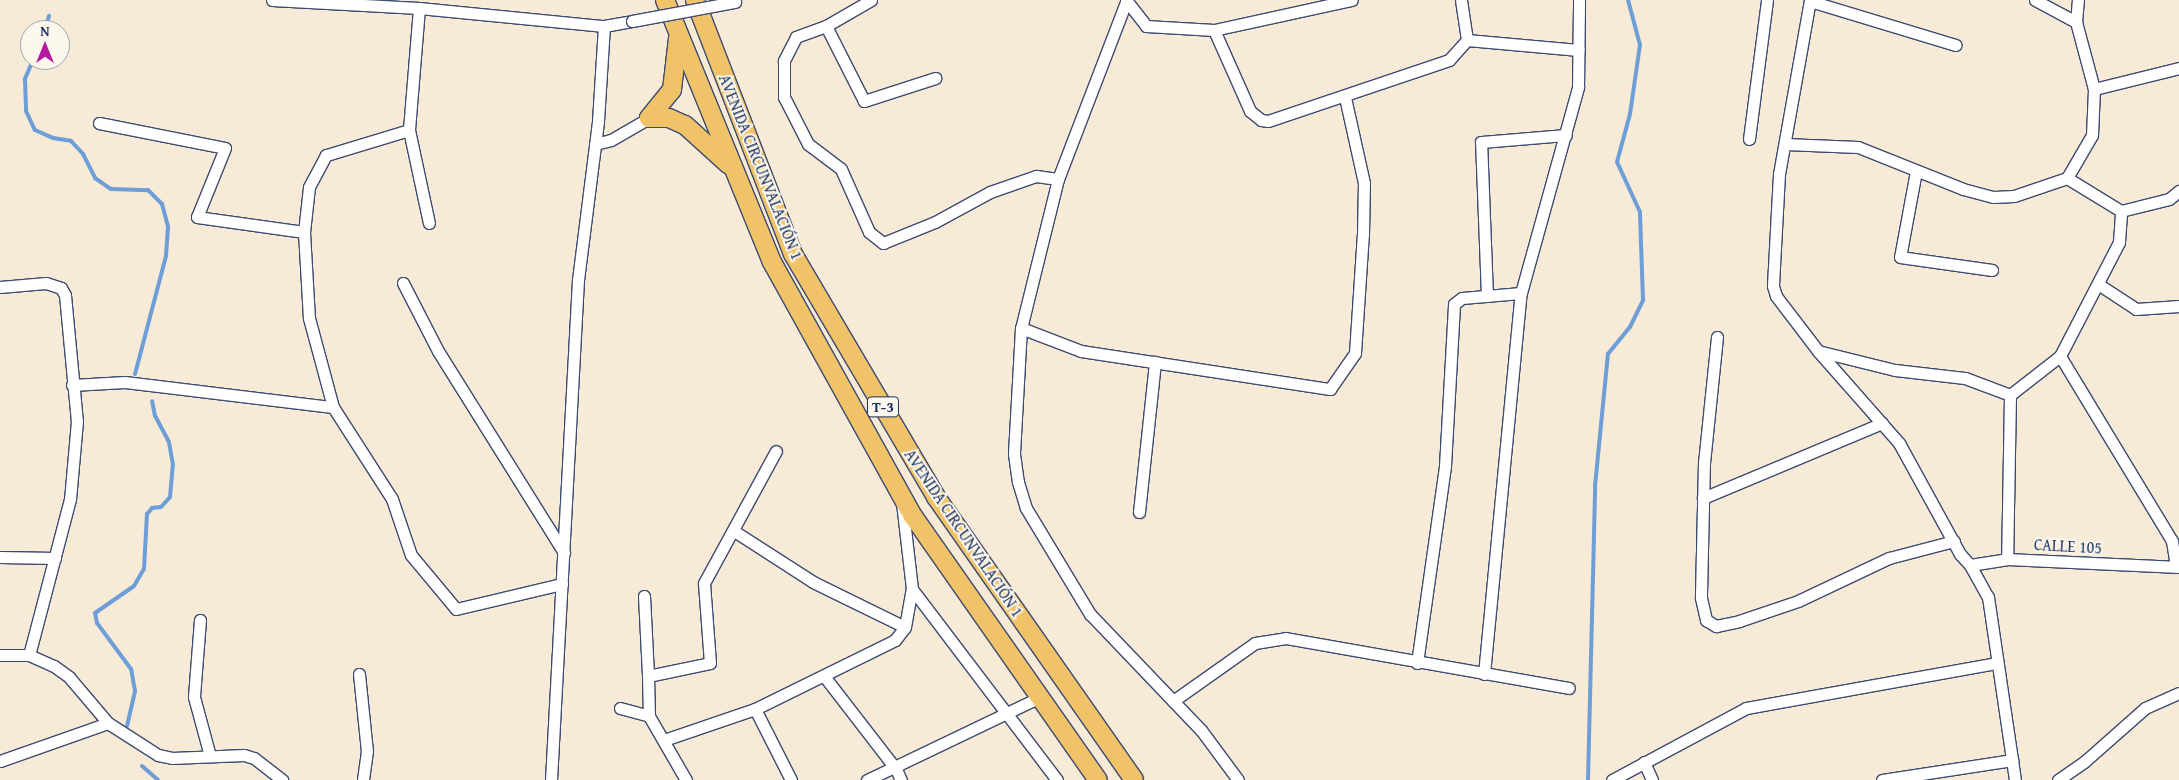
<!DOCTYPE html>
<html>
<head>
<meta charset="utf-8">
<style>
  body { margin:0 }
  #map { position:relative; width:2179px; height:780px; overflow:hidden; background:#f7ead6; font-family:"Gentium Book Plus",serif }
  div>[style] { position:absolute }
  .stream>* { height:4px; margin:-2px; padding:0 2px; transform-origin:2px; border-radius:2px; background:#6d9ed7 }
  .roads { filter:drop-shadow(1px 0 #3c4b70) drop-shadow(-1px 0 #3c4b70) drop-shadow(0 1px #3c4b70) drop-shadow(0 -1px #3c4b70) }
  .street>* { height:11px; margin:-5.5px; padding:0 5.5px; transform-origin:5.5px; border-radius:5.5px; background:#fff }
  .primary>* { height:18px; margin:-9px; padding:0 9px; transform-origin:9px; border-radius:9px; background:#f1c369 }
  .bridges { filter:drop-shadow(1px 0 #3c4b70) drop-shadow(-1px 0 #3c4b70) drop-shadow(0 1px #3c4b70) drop-shadow(0 -1px #3c4b70) }
  .street-bridge>* { height:11px; margin:-5.5px; padding:0 5.5px; transform-origin:5.5px; border-radius:5.5px; background:#fff }
  span { translate:-50% -50%; white-space:nowrap; text-align:center; line-height:1.15; -webkit-text-stroke:4px #fbf7ec; paint-order:stroke }
  .shield-label span { padding:1px 4px; background:#fbf7ec; border:1px solid; border-radius:4px; -webkit-text-stroke-width:0 }
  .shield-label { font-size:15px; color:#1b2f5e; font-weight:700 }
  .street-label { font-size:16px; color:#1b2f5e }
  .north { position:absolute; left:20px; top:20px; width:50px; height:50px; box-sizing:border-box; background:#fbf7ec; border:1px solid #a1a7b3; border-radius:50%; rotate:0deg; font-size:14px; font-weight:700; line-height:20px; text-align:center; color:#1b2f5e }
  .north::after { content:''; display:block; margin:auto; width:18px; height:22px; background:#b5179e; clip-path:polygon(50% 0,100% 100%,50% 72%,0 100%) }
</style>
</head>
<body>
<div id="map">
  <div class="stream">
    <i style="left:44px;top:30px;width:15px;rotate:-70deg"></i>
    <i style="left:33px;top:60px;width:21px;rotate:113deg"></i>
    <i style="left:25px;top:79px;width:32px;rotate:88deg"></i>
    <i style="left:26px;top:111px;width:21px;rotate:65deg"></i>
    <i style="left:35px;top:130px;width:20px;rotate:24deg"></i>
    <i style="left:53px;top:138px;width:18px;rotate:9deg"></i>
    <i style="left:71px;top:141px;width:18px;rotate:47deg"></i>
    <i style="left:83px;top:154px;width:27px;rotate:63deg"></i>
    <i style="left:95px;top:178px;width:19px;rotate:35deg"></i>
    <i style="left:111px;top:189px;width:37px;rotate:2deg"></i>
    <i style="left:148px;top:190px;width:20px;rotate:45deg"></i>
    <i style="left:162px;top:204px;width:24px;rotate:75deg"></i>
    <i style="left:168px;top:227px;width:29px;rotate:94deg"></i>
    <i style="left:166px;top:256px;width:122px;rotate:104.7deg"></i>
    <i style="left:127px;top:726px;width:36px;rotate:-77deg"></i>
    <i style="left:135px;top:691px;width:22px;rotate:-100deg"></i>
    <i style="left:131px;top:669px;width:57px;rotate:-126.5deg"></i>
    <i style="left:97px;top:623px;width:10px;rotate:-101deg"></i>
    <i style="left:95px;top:613px;width:47px;rotate:-34.7deg"></i>
    <i style="left:134px;top:586px;width:20px;rotate:-60deg"></i>
    <i style="left:144px;top:569px;width:55px;rotate:-86.9deg"></i>
    <i style="left:147px;top:514px;width:8px;rotate:-50deg"></i>
    <i style="left:152px;top:508px;width:9px;rotate:-6deg"></i>
    <i style="left:161px;top:507px;width:13px;rotate:-48deg"></i>
    <i style="left:170px;top:497px;width:32px;rotate:-85deg"></i>
    <i style="left:173px;top:465px;width:23px;rotate:-100deg"></i>
    <i style="left:169px;top:442px;width:30px;rotate:-118deg"></i>
    <i style="left:155px;top:416px;width:15px;rotate:-101deg"></i>
    <i style="left:142px;top:766px;width:21px;rotate:41deg"></i>
    <i style="left:1588px;top:780px;width:294px;rotate:-88.6deg"></i>
    <i style="left:1595px;top:486px;width:133px;rotate:-84.4deg"></i>
    <i style="left:1608px;top:354px;width:35px;rotate:-51deg"></i>
    <i style="left:1630px;top:327px;width:30px;rotate:-64deg"></i>
    <i style="left:1643px;top:300px;width:88px;rotate:-92deg"></i>
    <i style="left:1640px;top:212px;width:55px;rotate:-114.7deg"></i>
    <i style="left:1617px;top:162px;width:50px;rotate:-74.8deg"></i>
    <i style="left:1630px;top:114px;width:70px;rotate:-81.8deg"></i>
    <i style="left:1640px;top:45px;width:47px;rotate:-104.9deg"></i>
  </div>
  <div class="roads">
    <div class="street">
      <i style="left:272px;top:0;width:147px;rotate:3.1deg"></i>
      <i style="left:419px;top:8px;width:186px;rotate:5.6deg"></i>
      <i style="left:604px;top:26px;width:28px;rotate:-10deg"></i>
      <i style="left:871px;top:0;width:52px;rotate:150deg"></i>
      <i style="left:826px;top:26px;width:84px;rotate:63.1deg"></i>
      <i style="left:864px;top:101px;width:75px;rotate:-17.9deg"></i>
      <i style="left:1126px;top:0;width:33px;rotate:52deg"></i>
      <i style="left:1146px;top:26px;width:68px;rotate:3.4deg"></i>
      <i style="left:1214px;top:30px;width:141px;rotate:-12.3deg"></i>
      <i style="left:1810px;top:0;width:177px;rotate:100.1deg"></i>
      <i style="left:1779px;top:174px;width:112px;rotate:93.1deg"></i>
      <i style="left:1773px;top:286px;width:10px;rotate:73deg"></i>
      <i style="left:1776px;top:296px;width:69px;rotate:52.6deg"></i>
      <i style="left:1818px;top:351px;width:123px;rotate:48.6deg"></i>
      <i style="left:1899px;top:443px;width:127px;rotate:61.2deg"></i>
      <i style="left:1960px;top:554px;width:15px;rotate:48deg"></i>
      <i style="left:1970px;top:565px;width:37px;rotate:-9deg"></i>
      <i style="left:2007px;top:559px;width:172px;rotate:2.7deg"></i>
      <i style="left:2035px;top:0;width:47px;rotate:28.2deg"></i>
      <i style="left:1810px;top:1px;width:152px;rotate:16.8deg"></i>
      <i style="left:1126px;top:2px;width:190px;rotate:111deg"></i>
      <i style="left:1058px;top:179px;width:154px;rotate:103.9deg"></i>
      <i style="left:1021px;top:328px;width:126px;rotate:93.2deg"></i>
      <i style="left:1014px;top:454px;width:28px;rotate:82deg"></i>
      <i style="left:1018px;top:482px;width:27px;rotate:73deg"></i>
      <i style="left:1026px;top:508px;width:124px;rotate:58.9deg"></i>
      <i style="left:1090px;top:614px;width:161px;rotate:46.3deg"></i>
      <i style="left:1201px;top:730px;width:62px;rotate:53.5deg"></i>
      <i style="left:419px;top:8px;width:122px;rotate:94.7deg"></i>
      <i style="left:409px;top:130px;width:87px;rotate:163.2deg"></i>
      <i style="left:326px;top:155px;width:36px;rotate:118deg"></i>
      <i style="left:309px;top:187px;width:45px;rotate:96.3deg"></i>
      <i style="left:304px;top:232px;width:86px;rotate:86.7deg"></i>
      <i style="left:309px;top:318px;width:92px;rotate:74.9deg"></i>
      <i style="left:333px;top:407px;width:109px;rotate:57.3deg"></i>
      <i style="left:392px;top:499px;width:59px;rotate:71.3deg"></i>
      <i style="left:411px;top:555px;width:70px;rotate:50.2deg"></i>
      <i style="left:456px;top:609px;width:109px;rotate:-13.3deg"></i>
      <i style="left:826px;top:26px;width:32px;rotate:160deg"></i>
      <i style="left:796px;top:37px;width:27px;rotate:117deg"></i>
      <i style="left:784px;top:61px;width:36px;rotate:90deg"></i>
      <i style="left:784px;top:97px;width:53px;rotate:62.9deg"></i>
      <i style="left:808px;top:144px;width:41px;rotate:37.1deg"></i>
      <i style="left:841px;top:169px;width:69px;rotate:66deg"></i>
      <i style="left:869px;top:232px;width:18px;rotate:38deg"></i>
      <i style="left:883px;top:243px;width:56px;rotate:-22deg"></i>
      <i style="left:935px;top:222px;width:63px;rotate:-28.6deg"></i>
      <i style="left:990px;top:192px;width:49px;rotate:-19.2deg"></i>
      <i style="left:1036px;top:176px;width:22px;rotate:8deg"></i>
      <i style="left:1214px;top:30px;width:89px;rotate:66deg"></i>
      <i style="left:1250px;top:111px;width:14px;rotate:39deg"></i>
      <i style="left:1261px;top:120px;width:7px;rotate:8deg"></i>
      <i style="left:1268px;top:121px;width:191px;rotate:-18.6deg"></i>
      <i style="left:1449px;top:60px;width:27px;rotate:-48deg"></i>
      <i style="left:1467px;top:40px;width:40px;rotate:-98.5deg"></i>
      <i style="left:1467px;top:40px;width:112px;rotate:5.1deg"></i>
      <i style="left:2094px;top:89px;width:88px;rotate:-13.9deg"></i>
      <i style="left:99px;top:123px;width:128px;rotate:11.2deg"></i>
      <i style="left:225px;top:148px;width:74px;rotate:112.1deg"></i>
      <i style="left:197px;top:217px;width:108px;rotate:8deg"></i>
      <i style="left:409px;top:130px;width:95px;rotate:77.9deg"></i>
      <i style="left:1749px;top:139px;width:140px;rotate:-82.6deg"></i>
      <i style="left:595px;top:144px;width:16px;rotate:-14deg"></i>
      <i style="left:611px;top:140px;width:44px;rotate:-30.1deg"></i>
      <i style="left:1785px;top:144px;width:73px;rotate:2.4deg"></i>
      <i style="left:1858px;top:147px;width:113px;rotate:21.8deg"></i>
      <i style="left:1963px;top:189px;width:31px;rotate:15deg"></i>
      <i style="left:1993px;top:197px;width:21px;rotate:-3deg"></i>
      <i style="left:2014px;top:196px;width:56px;rotate:-18.8deg"></i>
      <i style="left:2067px;top:178px;width:50px;rotate:-59.8deg"></i>
      <i style="left:2092px;top:135px;width:46px;rotate:-87.5deg"></i>
      <i style="left:2094px;top:89px;width:69px;rotate:-105deg"></i>
      <i style="left:2076px;top:22px;width:22px;rotate:-85deg"></i>
      <i style="left:1916px;top:171px;width:87px;rotate:100.5deg"></i>
      <i style="left:1900px;top:257px;width:93px;rotate:8deg"></i>
      <i style="left:2067px;top:178px;width:63px;rotate:31.4deg"></i>
      <i style="left:2121px;top:211px;width:49px;rotate:-14deg"></i>
      <i style="left:2169px;top:199px;width:13px;rotate:-39deg"></i>
      <i style="left:403px;top:283px;width:76px;rotate:62.8deg"></i>
      <i style="left:438px;top:351px;width:238px;rotate:58deg"></i>
      <i style="left:2098px;top:284px;width:45px;rotate:33.3deg"></i>
      <i style="left:2136px;top:309px;width:43px;rotate:-4deg"></i>
      <i style="left:0;top:287px;width:46px;rotate:-5deg"></i>
      <i style="left:46px;top:283px;width:16px;rotate:18deg"></i>
      <i style="left:61px;top:288px;width:8px;rotate:60deg"></i>
      <i style="left:65px;top:295px;width:127px;rotate:84.6deg"></i>
      <i style="left:77px;top:421px;width:78px;rotate:95.1deg"></i>
      <i style="left:70px;top:499px;width:161px;rotate:104.7deg"></i>
      <i style="left:1487px;top:296px;width:154px;rotate:-92.2deg"></i>
      <i style="left:1481px;top:142px;width:85px;rotate:-4.7deg"></i>
      <i style="left:1021px;top:328px;width:64px;rotate:21deg"></i>
      <i style="left:1081px;top:351px;width:252px;rotate:8.7deg"></i>
      <i style="left:1330px;top:389px;width:44px;rotate:-55.2deg"></i>
      <i style="left:1355px;top:353px;width:119px;rotate:-86.2deg"></i>
      <i style="left:1363px;top:234px;width:51px;rotate:-88.9deg"></i>
      <i style="left:1364px;top:183px;width:88px;rotate:-102.5deg"></i>
      <i style="left:1717px;top:337px;width:126px;rotate:95.9deg"></i>
      <i style="left:1704px;top:462px;width:136px;rotate:91.3deg"></i>
      <i style="left:1701px;top:598px;width:23px;rotate:77deg"></i>
      <i style="left:1706px;top:620px;width:12px;rotate:31deg"></i>
      <i style="left:1716px;top:626px;width:24px;rotate:-12deg"></i>
      <i style="left:1739px;top:621px;width:62px;rotate:-18.7deg"></i>
      <i style="left:1798px;top:601px;width:101px;rotate:-25.3deg"></i>
      <i style="left:1889px;top:558px;width:67px;rotate:-14.7deg"></i>
      <i style="left:1818px;top:351px;width:79px;rotate:13.9deg"></i>
      <i style="left:1895px;top:370px;width:70px;rotate:6.5deg"></i>
      <i style="left:1965px;top:378px;width:48px;rotate:20.7deg"></i>
      <i style="left:2010px;top:395px;width:164px;rotate:91deg"></i>
      <i style="left:2060px;top:356px;width:216px;rotate:58.8deg"></i>
      <i style="left:2172px;top:541px;width:26px;rotate:81deg"></i>
      <i style="left:72px;top:385px;width:53px;rotate:-3.2deg"></i>
      <i style="left:125px;top:382px;width:209px;rotate:6.9deg"></i>
      <i style="left:2010px;top:395px;width:63px;rotate:-38deg"></i>
      <i style="left:2060px;top:356px;width:128px;rotate:-62.6deg"></i>
      <i style="left:2119px;top:242px;width:31px;rotate:-86deg"></i>
      <i style="left:1703px;top:498px;width:194px;rotate:-22.7deg"></i>
      <i style="left:1139px;top:512px;width:151px;rotate:-83.9deg"></i>
      <i style="left:734px;top:531px;width:94px;rotate:32.8deg"></i>
      <i style="left:813px;top:582px;width:102px;rotate:26.1deg"></i>
      <i style="left:0;top:557px;width:55px;rotate:1deg"></i>
      <i style="left:1970px;top:565px;width:37px;rotate:61deg"></i>
      <i style="left:1988px;top:597px;width:185px;rotate:81.6deg"></i>
      <i style="left:912px;top:589px;width:240px;rotate:52.8deg"></i>
      <i style="left:644px;top:596px;width:80px;rotate:87.1deg"></i>
      <i style="left:648px;top:676px;width:63px;rotate:-11.8deg"></i>
      <i style="left:710px;top:663px;width:80px;rotate:-94.3deg"></i>
      <i style="left:704px;top:583px;width:150px;rotate:-61.4deg"></i>
      <i style="left:200px;top:620px;width:77px;rotate:94.5deg"></i>
      <i style="left:194px;top:697px;width:61px;rotate:74.8deg"></i>
      <i style="left:0;top:655px;width:29px"></i>
      <i style="left:29px;top:655px;width:27px;rotate:24deg"></i>
      <i style="left:54px;top:666px;width:19px;rotate:36deg"></i>
      <i style="left:69px;top:677px;width:60px;rotate:49.7deg"></i>
      <i style="left:108px;top:723px;width:59px;rotate:32.6deg"></i>
      <i style="left:158px;top:755px;width:14px;rotate:12deg"></i>
      <i style="left:172px;top:758px;width:72px;rotate:-2.4deg"></i>
      <i style="left:244px;top:755px;width:10px;rotate:17deg"></i>
      <i style="left:254px;top:758px;width:36px;rotate:38deg"></i>
      <i style="left:1417px;top:663px;width:199px;rotate:-81.9deg"></i>
      <i style="left:1445px;top:466px;width:162px;rotate:-86.8deg"></i>
      <i style="left:1454px;top:304px;width:10px;rotate:-37deg"></i>
      <i style="left:1462px;top:298px;width:59px;rotate:-4.8deg"></i>
      <i style="left:359px;top:674px;width:77px;rotate:84.1deg"></i>
      <i style="left:367px;top:751px;width:29px;rotate:98deg"></i>
      <i style="left:1484px;top:674px;width:383px;rotate:-84.5deg"></i>
      <i style="left:1521px;top:293px;width:214px;rotate:-74.5deg"></i>
      <i style="left:1578px;top:87px;width:87px;rotate:-89.3deg"></i>
      <i style="left:648px;top:676px;width:40px;rotate:88.6deg"></i>
      <i style="left:824px;top:676px;width:118px;rotate:52.3deg"></i>
      <i style="left:896px;top:769px;width:12px;rotate:66deg"></i>
      <i style="left:1173px;top:701px;width:100px;rotate:-35.3deg"></i>
      <i style="left:1255px;top:643px;width:31px;rotate:-9deg"></i>
      <i style="left:1286px;top:638px;width:287px;rotate:10deg"></i>
      <i style="left:620px;top:708px;width:30px;rotate:15deg"></i>
      <i style="left:649px;top:716px;width:74px;rotate:60deg"></i>
      <i style="left:755px;top:709px;width:80px;rotate:63.1deg"></i>
      <i style="left:664px;top:740px;width:96px;rotate:-18.8deg"></i>
      <i style="left:755px;top:709px;width:156px;rotate:-26.2deg"></i>
      <i style="left:895px;top:640px;width:16px;rotate:-52deg"></i>
      <i style="left:905px;top:627px;width:39px;rotate:-80deg"></i>
      <i style="left:912px;top:589px;width:87px;rotate:-96.6deg"></i>
      <i style="left:0;top:761px;width:114px;rotate:-19.4deg"></i>
      <i style="left:1644px;top:762px;width:20px;rotate:66deg"></i>
      <i style="left:551px;top:780px;width:501px;rotate:-86.91deg"></i>
      <i style="left:578px;top:280px;width:160px;rotate:-82.8deg"></i>
      <i style="left:598px;top:121px;width:95px;rotate:-86.4deg"></i>
      <i style="left:867px;top:780px;width:192px;rotate:-25.6deg"></i>
      <i style="left:1612px;top:780px;width:152px;rotate:-28.2deg"></i>
      <i style="left:1746px;top:708px;width:254px;rotate:-10.2deg"></i>
      <i style="left:1882px;top:780px;width:132px;rotate:-8.7deg"></i>
      <i style="left:2058px;top:780px;width:32px;rotate:-35deg"></i>
      <i style="left:2084px;top:762px;width:81px;rotate:-41.5deg"></i>
      <i style="left:2145px;top:708px;width:37px;rotate:-24deg"></i>
    </div>
    <div class="primary">
      <i style="left:665px;top:0;width:283px;rotate:67.8deg"></i>
      <i style="left:772px;top:262px;width:291px;rotate:61deg"></i>
      <i style="left:913px;top:516px;width:322px;rotate:55deg"></i>
      <i style="left:695px;top:0;width:272px;rotate:68.9deg"></i>
      <i style="left:793px;top:254px;width:282px;rotate:59.5deg"></i>
      <i style="left:936px;top:497px;width:345px;rotate:55deg"></i>
      <i style="left:649px;top:118px;width:20px"></i>
      <i style="left:669px;top:118px;width:17px;rotate:24deg"></i>
      <i style="left:685px;top:125px;width:59px;rotate:42.3deg"></i>
      <i style="left:649px;top:118px;width:36px;rotate:-51deg"></i>
      <i style="left:672px;top:90px;width:52px;rotate:-83.4deg"></i>
    </div>
  </div>
  <div class="bridges">
    <div class="street-bridge">
      <i style="left:632px;top:21px;width:105px;rotate:-10.5deg"></i>
    </div>
  </div>
  <div class="shield-label">
    <span style="left:883px;top:407px">T-3</span>
  </div>
  <div class="street-label">
    <span style="left:761px;top:167px;rotate:68deg">AVENIDA CIRCUNVALACIÓN 1</span>
    <span style="left:964px;top:533px;rotate:56deg">AVENIDA CIRCUNVALACIÓN 1</span>
    <span style="left:2068px;top:546px;rotate:3deg">CALLE 105</span>
  </div>
  <div class="north">N</div>
</div>
</body>
</html>
